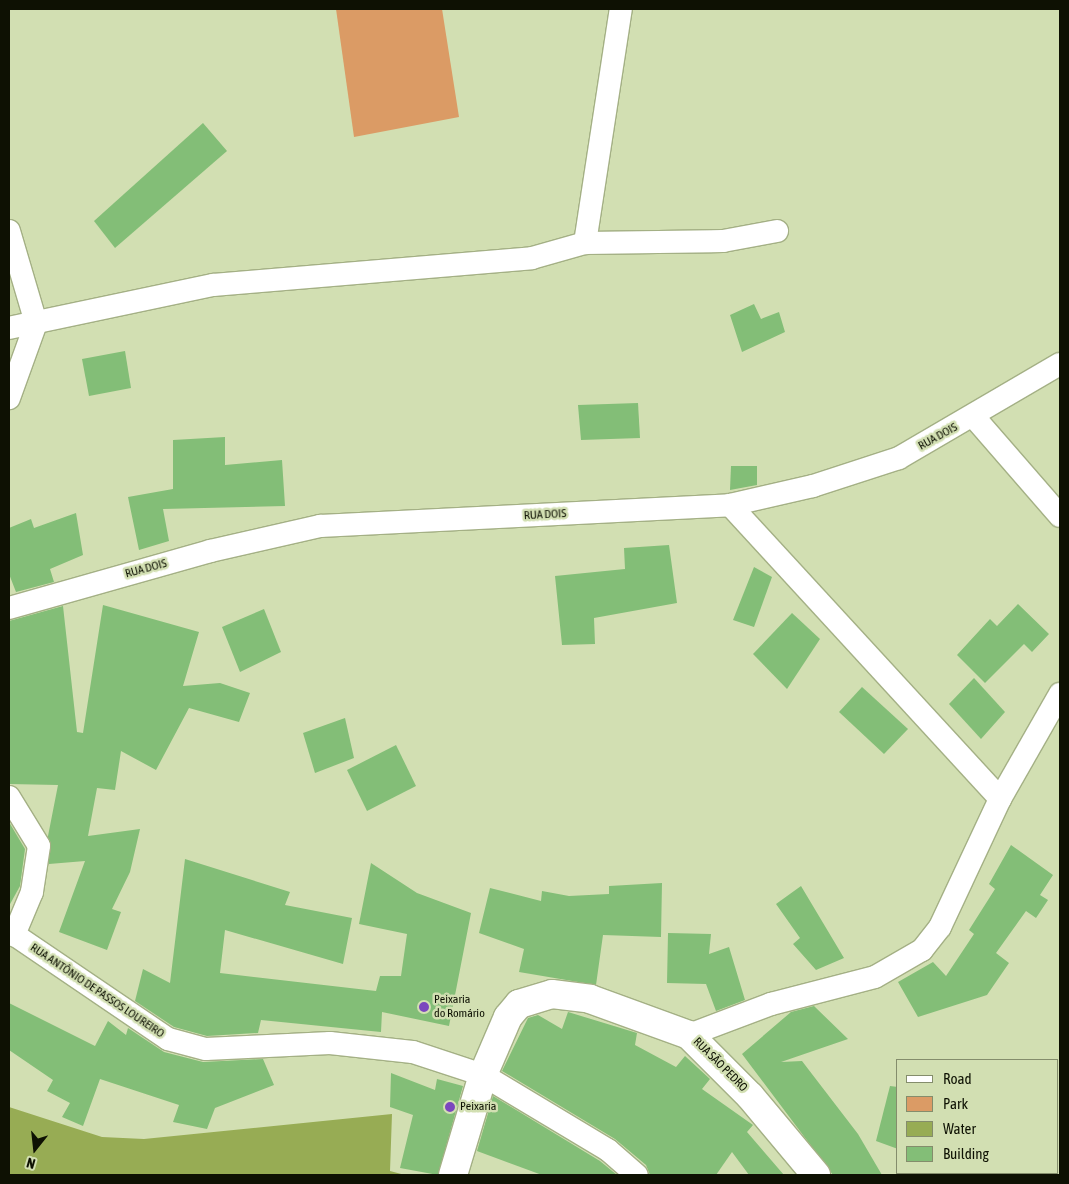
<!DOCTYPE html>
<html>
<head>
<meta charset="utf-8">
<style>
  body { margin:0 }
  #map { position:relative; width:1069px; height:1184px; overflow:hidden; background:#d2dfb2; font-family:"Asap Condensed",sans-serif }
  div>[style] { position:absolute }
  .green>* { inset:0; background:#db9b65 }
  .water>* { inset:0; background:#97ac54 }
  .building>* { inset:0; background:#83be77 }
  .roads { filter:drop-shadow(1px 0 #a4b085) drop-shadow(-1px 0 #a4b085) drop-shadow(0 1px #a4b085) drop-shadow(0 -1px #a4b085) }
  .street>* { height:22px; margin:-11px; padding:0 11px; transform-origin:11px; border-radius:11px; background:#fff }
  .secondary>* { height:28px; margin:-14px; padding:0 14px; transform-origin:14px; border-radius:14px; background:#fff }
  .dots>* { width:14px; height:14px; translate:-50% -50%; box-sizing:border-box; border:2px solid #d2dfb2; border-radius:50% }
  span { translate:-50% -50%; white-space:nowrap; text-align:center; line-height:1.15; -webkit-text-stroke:5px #d2dfb2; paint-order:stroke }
  .street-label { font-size:12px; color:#0e1103 }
  .poi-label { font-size:12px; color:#0e1103 }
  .left { translate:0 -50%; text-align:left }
  .frame { position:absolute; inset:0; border:10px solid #0e1103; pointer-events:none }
  .legend { position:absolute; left:896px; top:1059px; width:162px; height:115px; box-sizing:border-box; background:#d2dfb2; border:1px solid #848d6c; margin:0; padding:6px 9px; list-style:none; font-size:15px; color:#0e1103 }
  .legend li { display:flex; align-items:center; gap:10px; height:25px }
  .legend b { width:25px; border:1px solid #848d6c }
  .north { position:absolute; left:10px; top:1124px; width:50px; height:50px; -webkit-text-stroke:4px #d2dfb2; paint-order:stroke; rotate:196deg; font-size:14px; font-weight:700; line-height:20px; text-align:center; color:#0e1103 }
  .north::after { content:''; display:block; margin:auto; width:18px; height:22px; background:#0e1103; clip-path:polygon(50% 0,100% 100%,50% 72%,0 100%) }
</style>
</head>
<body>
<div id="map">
  <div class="green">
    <i style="clip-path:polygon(336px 9px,442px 9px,459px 117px,354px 137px)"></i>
  </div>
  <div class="water">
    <i style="clip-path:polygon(9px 1107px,102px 1137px,144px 1139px,392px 1114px,390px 1171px,405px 1175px,9px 1175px)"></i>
  </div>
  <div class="building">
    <i style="clip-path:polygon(203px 123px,227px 151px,115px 248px,94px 221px)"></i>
    <i style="clip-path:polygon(754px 304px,761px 319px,779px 312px,785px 332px,742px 352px,730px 315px)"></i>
    <i style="clip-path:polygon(125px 351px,131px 388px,89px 396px,82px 359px)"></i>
    <i style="clip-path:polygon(638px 403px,640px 438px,581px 440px,578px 405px)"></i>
    <i style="clip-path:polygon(225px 437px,225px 465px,282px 460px,285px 506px,163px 509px,169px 541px,139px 550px,128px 497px,173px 489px,173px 440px)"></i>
    <i style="clip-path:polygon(731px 466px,757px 466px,757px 485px,730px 490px)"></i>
    <i style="clip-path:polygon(76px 513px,83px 555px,50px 569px,54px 582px,16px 592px,9px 574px,9px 528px,31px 519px,34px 528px)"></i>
    <i style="clip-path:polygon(669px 545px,677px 603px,594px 618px,595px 644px,562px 645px,555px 576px,625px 569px,624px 548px)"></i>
    <i style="clip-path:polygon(754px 567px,772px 577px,754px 627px,733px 620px)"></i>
    <i style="clip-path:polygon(1018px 604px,1049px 634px,1032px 652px,1024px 644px,985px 683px,957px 655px,990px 619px,997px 626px)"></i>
    <i style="clip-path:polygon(103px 605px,199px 632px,183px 686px,220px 683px,250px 693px,239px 722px,189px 708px,156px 770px,121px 751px,115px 790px,97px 788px,88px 836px,140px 829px,130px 872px,112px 909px,121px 912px,107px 950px,59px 932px,85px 861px,49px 864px,48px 836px,58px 785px,9px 784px,9px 621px,63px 606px,77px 732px,83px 733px)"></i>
    <i style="clip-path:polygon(264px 609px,281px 652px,240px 672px,222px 627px)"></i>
    <i style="clip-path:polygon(792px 613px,820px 639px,787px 689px,753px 654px)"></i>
    <i style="clip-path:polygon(974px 678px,1005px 712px,981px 739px,949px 704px)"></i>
    <i style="clip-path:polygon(862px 687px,908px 729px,884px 754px,839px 712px)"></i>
    <i style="clip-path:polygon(345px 718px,354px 758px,315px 773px,303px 733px)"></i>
    <i style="clip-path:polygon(396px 745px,416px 786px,367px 811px,347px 770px)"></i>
    <i style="clip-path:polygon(9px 822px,25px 849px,20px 886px,9px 906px)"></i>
    <i style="clip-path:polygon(1011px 845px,1053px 875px,1040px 895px,1048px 900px,1036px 918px,1026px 911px,996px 953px,1009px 963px,987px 995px,918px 1017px,898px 982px,933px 962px,946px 976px,974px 934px,969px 930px,995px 889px,989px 884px)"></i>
    <i style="clip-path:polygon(185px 859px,290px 892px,285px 905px,352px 918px,343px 964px,225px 930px,220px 973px,376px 991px,380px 976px,401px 976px,407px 934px,359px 924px,371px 863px,417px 893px,471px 913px,449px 1026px,382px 1012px,381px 1032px,261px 1020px,258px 1033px,207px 1036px,174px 1027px,135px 1001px,143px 969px,170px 983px)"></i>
    <i style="clip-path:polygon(662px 883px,661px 937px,603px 935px,596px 985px,519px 972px,524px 949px,479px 933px,490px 888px,541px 901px,542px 891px,569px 896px,609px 894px,609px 886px)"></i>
    <i style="clip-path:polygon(801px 886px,844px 958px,816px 970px,793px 944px,800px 938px,776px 904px)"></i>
    <i style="clip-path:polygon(668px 933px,711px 934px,709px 954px,729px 947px,745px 1000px,716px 1011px,706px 984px,667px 983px)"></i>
    <i style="clip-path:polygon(9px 1003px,95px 1046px,108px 1021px,126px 1035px,128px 1028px,164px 1052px,203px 1062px,263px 1059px,274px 1085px,215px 1108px,207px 1129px,173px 1122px,179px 1105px,100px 1079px,83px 1126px,62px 1117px,70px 1103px,47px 1091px,53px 1080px,9px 1050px)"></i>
    <i style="clip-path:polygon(814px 1006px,848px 1039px,781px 1062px,802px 1061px,858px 1134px,882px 1175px,833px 1175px,742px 1054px,791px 1012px)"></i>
    <i style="clip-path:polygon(568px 1012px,637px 1033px,635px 1045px,676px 1067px,685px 1056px,710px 1079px,702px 1089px,753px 1125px,747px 1132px,784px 1175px,749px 1175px,732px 1152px,716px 1175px,650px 1175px,646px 1165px,615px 1139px,502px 1071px,528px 1018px,538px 1015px,562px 1029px)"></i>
    <i style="clip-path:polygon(391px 1073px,435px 1090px,437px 1079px,463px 1086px,438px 1175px,400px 1168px,413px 1115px,390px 1107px)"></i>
    <i style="clip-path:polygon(890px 1086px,898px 1087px,898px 1149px,876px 1141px)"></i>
    <i style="clip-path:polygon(493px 1096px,600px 1161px,617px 1175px,542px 1175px,477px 1151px)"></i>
  </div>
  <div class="roads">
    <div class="street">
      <i style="left:9px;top:231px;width:96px;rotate:73.6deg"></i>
      <i style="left:36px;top:323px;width:80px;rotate:109.8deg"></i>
      <i style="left:585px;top:243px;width:237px;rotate:-81.3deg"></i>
      <i style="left:9px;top:328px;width:208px;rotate:-11.9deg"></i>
      <i style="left:213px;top:285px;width:320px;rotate:-4.8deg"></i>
      <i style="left:532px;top:258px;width:55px;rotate:-15.8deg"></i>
      <i style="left:585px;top:243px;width:138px;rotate:-0.8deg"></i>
      <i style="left:723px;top:241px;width:55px;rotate:-10.5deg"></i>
      <i style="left:974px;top:417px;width:131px;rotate:49deg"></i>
      <i style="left:730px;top:505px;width:399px;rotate:47.4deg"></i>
      <i style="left:9px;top:608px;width:209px;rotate:-15.8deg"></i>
      <i style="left:210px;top:551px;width:113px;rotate:-12.8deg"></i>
      <i style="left:320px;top:526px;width:411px;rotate:-2.9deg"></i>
      <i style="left:730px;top:505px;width:85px;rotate:-12.9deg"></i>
      <i style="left:813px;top:486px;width:90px;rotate:-18deg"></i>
      <i style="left:899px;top:458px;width:186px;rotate:-30.3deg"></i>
      <i style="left:9px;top:797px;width:57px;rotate:58.5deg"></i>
      <i style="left:39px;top:846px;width:47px;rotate:98.7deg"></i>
      <i style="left:32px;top:892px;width:47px;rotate:112.7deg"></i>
      <i style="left:9px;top:931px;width:192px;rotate:34.2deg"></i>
      <i style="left:168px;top:1039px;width:39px;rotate:15deg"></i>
      <i style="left:206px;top:1049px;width:124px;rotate:-2.8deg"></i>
      <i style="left:330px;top:1043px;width:83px;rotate:6.2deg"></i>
      <i style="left:413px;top:1052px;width:74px;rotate:18.2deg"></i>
      <i style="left:483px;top:1075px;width:146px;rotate:31deg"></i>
      <i style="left:608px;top:1150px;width:38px;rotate:41deg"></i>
      <i style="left:689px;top:1035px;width:88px;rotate:-20.7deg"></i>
      <i style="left:771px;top:1004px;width:107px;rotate:-14.6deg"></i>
      <i style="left:875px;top:977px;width:54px;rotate:-29.9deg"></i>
      <i style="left:922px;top:950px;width:29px;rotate:-52deg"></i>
      <i style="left:940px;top:927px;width:141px;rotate:-64.9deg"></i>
      <i style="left:1000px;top:799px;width:121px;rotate:-60.3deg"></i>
    </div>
    <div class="secondary">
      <i style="left:453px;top:1175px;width:104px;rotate:-73.3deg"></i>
      <i style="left:483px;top:1075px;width:63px;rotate:-66.7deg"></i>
      <i style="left:508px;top:1017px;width:17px;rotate:-50deg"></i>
      <i style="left:519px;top:1004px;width:34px;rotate:-17deg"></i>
      <i style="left:552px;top:994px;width:38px;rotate:7deg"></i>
      <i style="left:590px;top:999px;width:105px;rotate:20deg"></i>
      <i style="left:689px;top:1035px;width:86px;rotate:45deg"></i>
      <i style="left:750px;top:1096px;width:103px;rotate:50.1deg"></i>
    </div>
  </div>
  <div class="dots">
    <i style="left:424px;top:1007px;background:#7b47be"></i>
    <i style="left:450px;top:1107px;background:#7b47be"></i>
  </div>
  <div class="street-label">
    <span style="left:938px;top:437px;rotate:-29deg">RUA DOIS</span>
    <span style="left:545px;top:515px;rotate:-3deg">RUA DOIS</span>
    <span style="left:146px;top:569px;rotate:-15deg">RUA DOIS</span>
    <span style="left:97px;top:991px;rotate:34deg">RUA ANTÔNIO DE PASSOS LOUREIRO</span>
    <span style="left:720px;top:1065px;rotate:45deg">RUA SÃO PEDRO</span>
  </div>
  <div class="poi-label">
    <span class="left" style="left:434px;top:1007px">Peixaria<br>do Romário</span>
    <span class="left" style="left:460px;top:1107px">Peixaria</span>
  </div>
  <div class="frame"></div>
  <ul class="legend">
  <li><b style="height:6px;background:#fff"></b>Road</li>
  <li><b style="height:14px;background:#db9b65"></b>Park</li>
  <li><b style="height:14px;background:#97ac54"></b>Water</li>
  <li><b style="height:14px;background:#83be77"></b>Building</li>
  </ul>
  <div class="north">N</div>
</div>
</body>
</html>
